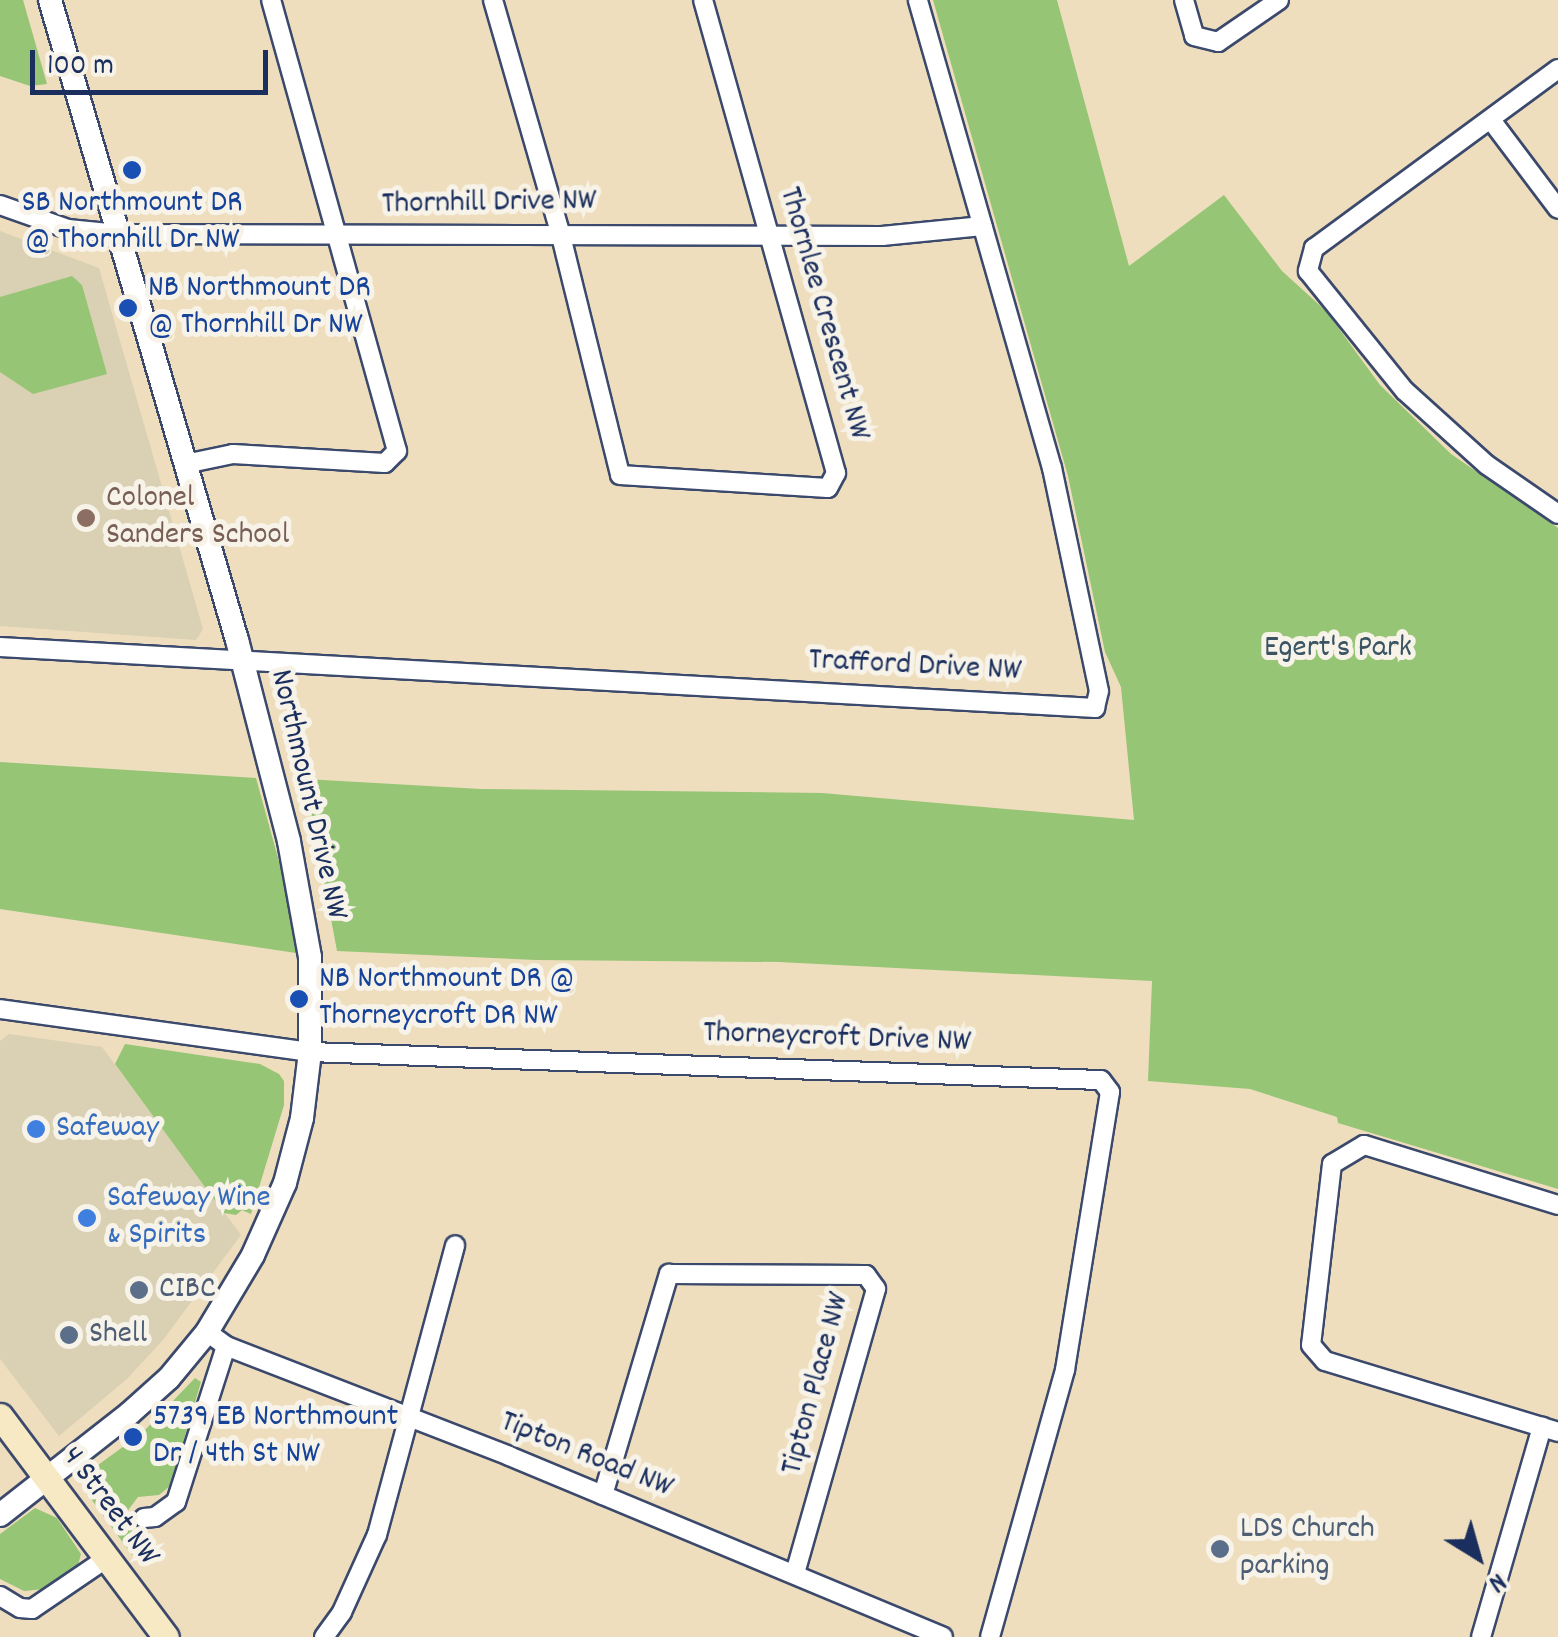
<!DOCTYPE html>
<html>
<head>
<meta charset="utf-8">
<style>
  body { margin:0 }
  #map { position:relative; width:1558px; height:1637px; overflow:hidden; background:#eedebe; font-family:Dekko,sans-serif }
  div>[style] { position:absolute }
  .built>* { inset:0; background:#dad0b4 }
  .green>* { inset:0; background:#96c575 }
  .roads { filter:drop-shadow(2px 0 #3b496c) drop-shadow(-2px 0 #3b496c) drop-shadow(0 2px #3b496c) drop-shadow(0 -2px #3b496c) }
  .minor>* { height:18px; margin:-9px; padding:0 9px; transform-origin:9px; border-radius:9px; background:#fff }
  .tertiary>* { height:22px; margin:-11px; padding:0 11px; transform-origin:11px; border-radius:11px; background:#fff }
  .secondary>* { height:25px; margin:-12.5px; padding:0 12.5px; transform-origin:12.5px; border-radius:12.5px; background:#f6e9c3 }
  .dots>* { width:28px; height:28px; translate:-50% -50%; box-sizing:border-box; border:5px solid #f7f3e8; border-radius:50% }
  span { translate:-50% -50%; white-space:nowrap; text-align:center; line-height:1.15; -webkit-text-stroke:10px #f7f3e8; paint-order:stroke }
  .street-label { font-size:32px; color:#1b2f5e }
  .transit-label { font-size:32px; color:#164399 }
  .left { translate:0 -50%; text-align:left }
  .education-label { font-size:32px; color:#785e54 }
  .park-label { font-size:32px; color:#3a5464 }
  .shop-label { font-size:32px; color:#366cbe }
  .service-label { font-size:32px; color:#4e5e75 }
  .north { position:absolute; left:1428px; top:1507px; width:100px; height:100px; -webkit-text-stroke:8px #f7f3e8; paint-order:stroke; rotate:143deg; font-size:28px; font-weight:700; line-height:40px; text-align:center; color:#1b2f5e }
  .north::after { content:''; display:block; margin:auto; width:35px; height:45px; background:#1b2f5e; clip-path:polygon(50% 0,100% 100%,50% 72%,0 100%) }
  .scale { position:absolute; left:30px; top:50px; width:238px; height:45px; box-sizing:border-box; border:5px solid #1b2f5e; border-top:0; padding-left:12px; font-size:30px; line-height:35px; white-space:nowrap; color:#1b2f5e; -webkit-text-stroke:8px #f7f3e8; paint-order:stroke }
</style>
</head>
<body>
<div id="map">
  <div class="built">
    <i style="clip-path:polygon(0 231px,99px 268px,203px 629px,196px 640px,0 626px)"></i>
    <i style="clip-path:polygon(9px 1034px,102px 1047px,241px 1235px,163px 1340px,127px 1379px,59px 1436px,0 1359px,0 1041px)"></i>
  </div>
  <div class="green">
    <i style="clip-path:polygon(0 0,23px 0,47px 84px,30px 86px,0 76px)"></i>
    <i style="clip-path:polygon(933px 0,1057px 0,1129px 266px,1224px 195px,1282px 271px,1326px 311px,1380px 385px,1451px 454px,1558px 528px,1558px 1189px,1338px 1123px,1337px 1117px,1250px 1089px,1148px 1081px,1152px 981px,779px 962px,536px 960px,337px 951px,305px 779px,481px 789px,822px 793px,1134px 820px,1121px 687px,1105px 652px,1068px 476px)"></i>
    <i style="clip-path:polygon(72px 276px,82px 285px,107px 374px,33px 394px,0 372px,0 297px)"></i>
    <i style="clip-path:polygon(0 762px,256px 778px,289px 898px,296px 953px,0 909px)"></i>
    <i style="clip-path:polygon(125px 1044px,260px 1064px,279px 1074px,284px 1081px,284px 1105px,251px 1214px,242px 1210px,236px 1215px,224px 1213px,115px 1064px)"></i>
    <i style="clip-path:polygon(195px 1378px,201px 1382px,170px 1486px,159px 1495px,138px 1497px,126px 1513px,134px 1535px,149px 1542px,132px 1555px,86px 1492px,98px 1465px,142px 1433px)"></i>
    <i style="clip-path:polygon(35px 1508px,57px 1518px,81px 1554px,78px 1565px,44px 1589px,24px 1591px,0 1579px,0 1534px)"></i>
  </div>
  <div class="roads">
    <div class="minor">
      <i style="left:493px;top:0;width:241px;rotate:73.9deg"></i>
      <i style="left:560px;top:232px;width:250px;rotate:76.1deg"></i>
      <i style="left:620px;top:475px;width:208px;rotate:3.6deg"></i>
      <i style="left:828px;top:488px;width:17px;rotate:-62deg"></i>
      <i style="left:836px;top:473px;width:491px;rotate:-105.7deg"></i>
      <i style="left:1184px;top:0;width:37px;rotate:74deg"></i>
      <i style="left:1194px;top:36px;width:25px;rotate:14deg"></i>
      <i style="left:1218px;top:42px;width:74px;rotate:-34.5deg"></i>
      <i style="left:1558px;top:69px;width:303px;rotate:143.7deg"></i>
      <i style="left:1314px;top:248px;width:24px;rotate:105deg"></i>
      <i style="left:1308px;top:271px;width:154px;rotate:51.1deg"></i>
      <i style="left:1405px;top:391px;width:110px;rotate:42.1deg"></i>
      <i style="left:1487px;top:465px;width:86px;rotate:34.6deg"></i>
      <i style="left:1491px;top:120px;width:111px;rotate:53deg"></i>
      <i style="left:0;top:205px;width:72px;rotate:19.4deg"></i>
      <i style="left:68px;top:229px;width:51px;rotate:5.6deg"></i>
      <i style="left:119px;top:234px;width:763px;rotate:0.15deg"></i>
      <i style="left:882px;top:236px;width:101px;rotate:-5.7deg"></i>
      <i style="left:185px;top:464px;width:49px;rotate:-11.8deg"></i>
      <i style="left:233px;top:454px;width:152px;rotate:3.4deg"></i>
      <i style="left:385px;top:463px;width:17px;rotate:-45deg"></i>
      <i style="left:397px;top:451px;width:468px;rotate:-105.6deg"></i>
      <i style="left:0;top:647px;width:1097px;rotate:3.19deg"></i>
      <i style="left:1095px;top:708px;width:17px;rotate:-77deg"></i>
      <i style="left:1099px;top:691px;width:228px;rotate:-101.9deg"></i>
      <i style="left:1052px;top:468px;width:487px;rotate:-106deg"></i>
      <i style="left:0;top:1009px;width:313px;rotate:7.9deg"></i>
      <i style="left:310px;top:1052px;width:791px;rotate:2.03deg"></i>
      <i style="left:1101px;top:1080px;width:15px;rotate:53deg"></i>
      <i style="left:1110px;top:1092px;width:282px;rotate:99.2deg"></i>
      <i style="left:1065px;top:1370px;width:277px;rotate:105.7deg"></i>
      <i style="left:1558px;top:1205px;width:203px;rotate:-162.8deg"></i>
      <i style="left:1364px;top:1145px;width:37px;rotate:149deg"></i>
      <i style="left:1332px;top:1164px;width:182px;rotate:96.6deg"></i>
      <i style="left:1311px;top:1345px;width:21px;rotate:49deg"></i>
      <i style="left:1325px;top:1361px;width:244px;rotate:16.9deg"></i>
      <i style="left:207px;top:1332px;width:24px;rotate:36deg"></i>
      <i style="left:226px;top:1346px;width:304px;rotate:21.2deg"></i>
      <i style="left:509px;top:1456px;width:470px;rotate:22.6deg"></i>
      <i style="left:603px;top:1495px;width:231px;rotate:-73.4deg"></i>
      <i style="left:669px;top:1274px;width:197px;rotate:0.3deg"></i>
      <i style="left:866px;top:1275px;width:17px;rotate:54deg"></i>
      <i style="left:876px;top:1289px;width:296px;rotate:105.9deg"></i>
      <i style="left:144px;top:1518px;width:11px;rotate:-5deg"></i>
      <i style="left:155px;top:1517px;width:26px;rotate:-36deg"></i>
      <i style="left:176px;top:1502px;width:164px;rotate:-72.2deg"></i>
      <i style="left:0;top:1596px;width:23px;rotate:31deg"></i>
      <i style="left:20px;top:1608px;width:12px;rotate:5deg"></i>
      <i style="left:32px;top:1609px;width:91px;rotate:-34.2deg"></i>
      <i style="left:324px;top:1637px;width:31px;rotate:-54deg"></i>
      <i style="left:342px;top:1612px;width:85px;rotate:-65.6deg"></i>
      <i style="left:377px;top:1535px;width:300px;rotate:-74.9deg"></i>
      <i style="left:1481px;top:1637px;width:219px;rotate:-73.8deg"></i>
    </div>
    <div class="tertiary">
      <i style="left:0;top:1515px;width:165px;rotate:-38.1deg"></i>
      <i style="left:130px;top:1413px;width:52px;rotate:-41.9deg"></i>
      <i style="left:169px;top:1378px;width:60px;rotate:-50.4deg"></i>
      <i style="left:207px;top:1332px;width:90px;rotate:-59.1deg"></i>
      <i style="left:253px;top:1255px;width:79px;rotate:-66deg"></i>
      <i style="left:285px;top:1183px;width:67px;rotate:-75.3deg"></i>
      <i style="left:302px;top:1118px;width:66px;rotate:-83.1deg"></i>
      <i style="left:310px;top:1052px;width:95px;rotate:-90deg"></i>
      <i style="left:310px;top:957px;width:118px;rotate:-100.3deg"></i>
      <i style="left:289px;top:841px;width:208px;rotate:-104.5deg"></i>
      <i style="left:237px;top:640px;width:667px;rotate:-106.29deg"></i>
    </div>
    <div class="secondary">
      <i style="left:0;top:1416px;width:276px;rotate:53.1deg"></i>
    </div>
  </div>
  <div class="dots">
    <i style="left:132px;top:170px;background:#1a4fb4"></i>
    <i style="left:128px;top:308px;background:#1a4fb4"></i>
    <i style="left:86px;top:518px;background:#8d6e63"></i>
    <i style="left:299px;top:999px;background:#1a4fb4"></i>
    <i style="left:36px;top:1129px;background:#3f7fe0"></i>
    <i style="left:87px;top:1218px;background:#3f7fe0"></i>
    <i style="left:139px;top:1290px;background:#5c6f8a"></i>
    <i style="left:69px;top:1335px;background:#5c6f8a"></i>
    <i style="left:133px;top:1437px;background:#1a4fb4"></i>
    <i style="left:1220px;top:1549px;background:#5c6f8a"></i>
  </div>
  <div class="street-label">
    <span style="left:489px;top:204px;rotate:-1deg">Thornhill Drive NW</span>
    <span style="left:823px;top:314px;rotate:74deg">Thornlee Crescent NW</span>
    <span style="left:915px;top:667px;rotate:3deg">Trafford Drive NW</span>
    <span style="left:307px;top:795px;rotate:77deg">Northmount Drive NW</span>
    <span style="left:837px;top:1039px;rotate:2deg">Thorneycroft Drive NW</span>
    <span style="left:817px;top:1384px;rotate:-75deg">Tipton Place NW</span>
    <span style="left:586px;top:1456px;rotate:22deg">Tipton Road NW</span>
    <span style="left:109px;top:1507px;rotate:53deg">4 Street NW</span>
  </div>
  <div class="transit-label">
    <span style="left:132px;top:223px">SB Northmount DR<br>@ Thornhill Dr NW</span>
    <span class="left" style="left:148px;top:308px">NB Northmount DR<br>@ Thornhill Dr NW</span>
    <span class="left" style="left:319px;top:999px">NB Northmount DR @<br>Thorneycroft DR NW</span>
    <span class="left" style="left:153px;top:1437px">5739 EB Northmount<br>Dr / 4th St NW</span>
  </div>
  <div class="education-label">
    <span class="left" style="left:106px;top:518px">Colonel<br>Sanders School</span>
  </div>
  <div class="park-label">
    <span style="left:1338px;top:649px">Egert's Park</span>
  </div>
  <div class="shop-label">
    <span class="left" style="left:56px;top:1129px">Safeway</span>
    <span class="left" style="left:107px;top:1218px">Safeway Wine<br>&amp; Spirits</span>
  </div>
  <div class="service-label">
    <span class="left" style="left:159px;top:1290px">CIBC</span>
    <span class="left" style="left:89px;top:1335px">Shell</span>
    <span class="left" style="left:1240px;top:1549px">LDS Church<br>parking</span>
  </div>
  <div class="north">N</div>
  <div class="scale">100 m</div>
</div>
</body>
</html>
